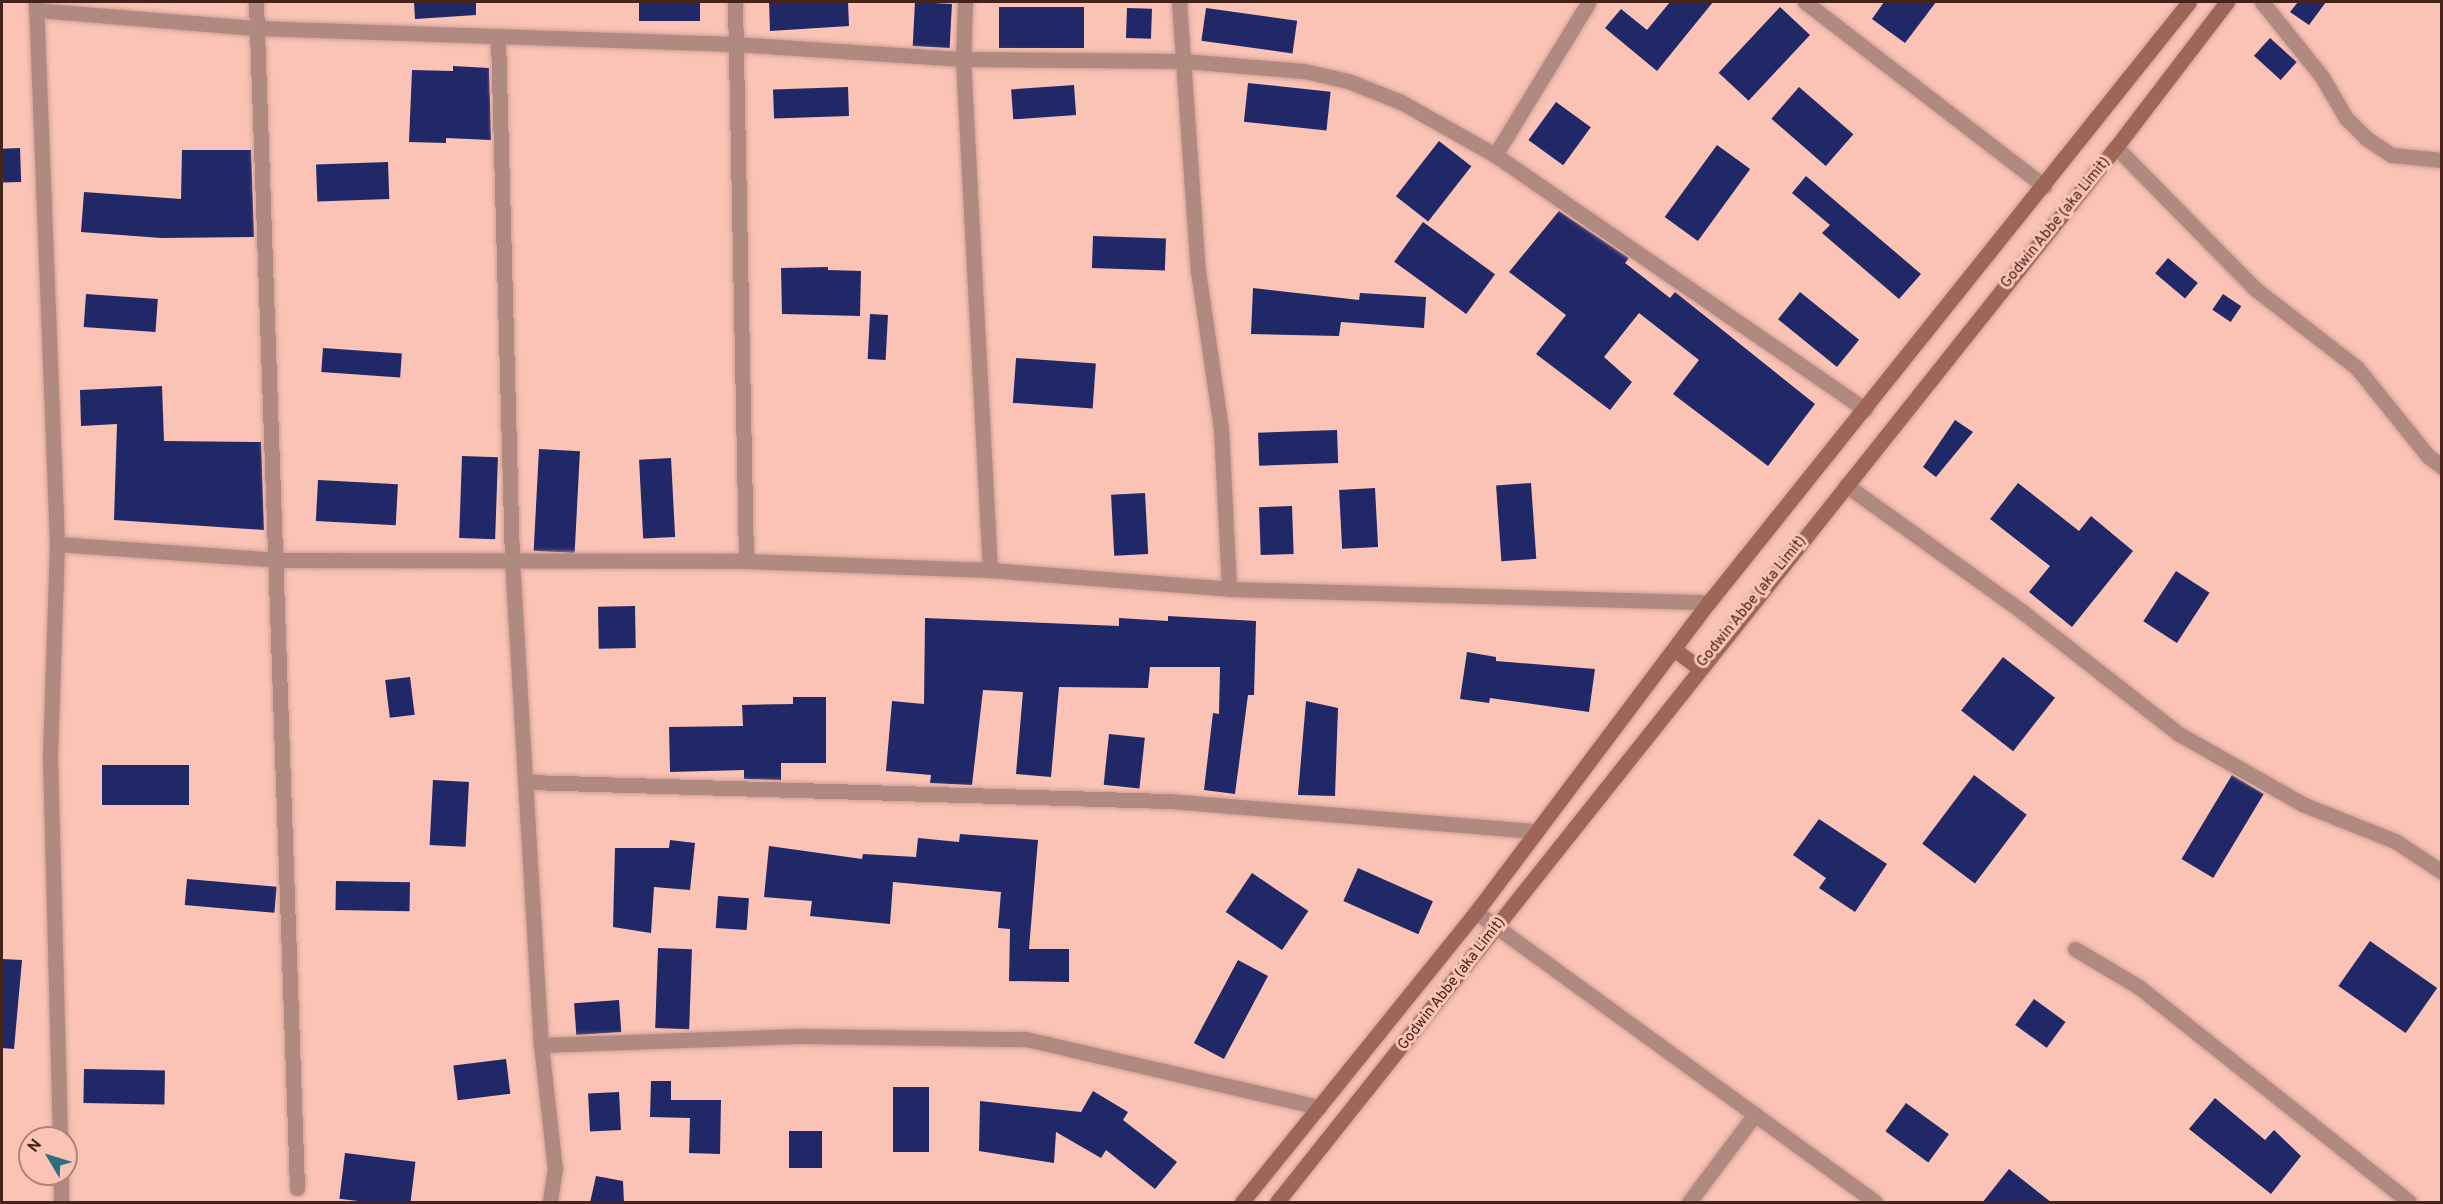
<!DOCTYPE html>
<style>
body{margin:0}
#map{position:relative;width:2443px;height:1204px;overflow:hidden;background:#fac3b6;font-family:Overpass,sans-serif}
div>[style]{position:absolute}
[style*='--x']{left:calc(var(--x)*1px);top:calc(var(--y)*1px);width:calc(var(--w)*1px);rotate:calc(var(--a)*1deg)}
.building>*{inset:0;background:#212867;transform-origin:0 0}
.roads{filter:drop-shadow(0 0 2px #d2a094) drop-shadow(0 0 2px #d2a094)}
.street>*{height:15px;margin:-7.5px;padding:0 7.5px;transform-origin:7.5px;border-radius:7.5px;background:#b08a81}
.secondary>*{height:15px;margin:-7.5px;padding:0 7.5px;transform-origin:7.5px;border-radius:7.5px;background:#9d6659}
span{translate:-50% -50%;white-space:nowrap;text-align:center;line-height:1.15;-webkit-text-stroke:6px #fac3b6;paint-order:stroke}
.street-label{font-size:15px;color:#45231b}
.frame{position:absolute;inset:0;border:3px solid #45231b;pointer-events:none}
.north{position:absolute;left:18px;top:1126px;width:60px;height:60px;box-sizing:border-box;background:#fac3b6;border:2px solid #b28378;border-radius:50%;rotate:308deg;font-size:16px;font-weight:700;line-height:24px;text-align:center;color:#45231b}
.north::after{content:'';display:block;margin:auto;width:21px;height:27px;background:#2a707e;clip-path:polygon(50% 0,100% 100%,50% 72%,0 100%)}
</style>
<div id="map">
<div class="building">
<div style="clip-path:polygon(414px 2px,476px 2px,476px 15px,415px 19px)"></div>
<div style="left:639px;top:2px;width:61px;height:19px"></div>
<div style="clip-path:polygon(769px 2px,848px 2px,849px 26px,770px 31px)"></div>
<div style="left:915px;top:2px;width:37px;height:44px;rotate:3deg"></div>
<div style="clip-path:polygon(1670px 2px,1713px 2px,1657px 71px,1605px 28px,1621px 9px,1647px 30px)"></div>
<div style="clip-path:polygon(1884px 2px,1936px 2px,1905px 43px,1872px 19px)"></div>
<div style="clip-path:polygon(2298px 2px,2326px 2px,2309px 25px,2290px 12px)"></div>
<div style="left:1084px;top:7px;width:41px;height:85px;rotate:90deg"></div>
<div style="left:1780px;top:7px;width:41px;height:90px;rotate:43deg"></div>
<div style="left:1127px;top:8px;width:25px;height:30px;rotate:2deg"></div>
<div style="left:1206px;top:8px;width:92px;height:33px;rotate:8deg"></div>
<div style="left:2270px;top:38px;width:36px;height:24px;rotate:42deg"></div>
<div style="clip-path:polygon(453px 66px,489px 68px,491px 140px,446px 138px,446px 143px,409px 142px,412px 70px,453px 71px)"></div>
<div style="left:1248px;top:83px;width:83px;height:39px;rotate:6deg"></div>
<div style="left:1074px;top:85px;width:30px;height:63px;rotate:86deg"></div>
<div style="left:848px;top:87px;width:29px;height:75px;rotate:88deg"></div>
<div style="left:1799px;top:87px;width:72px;height:42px;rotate:41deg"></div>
<div style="left:1556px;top:102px;width:43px;height:47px;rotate:36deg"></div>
<div style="left:1439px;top:141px;width:41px;height:70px;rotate:38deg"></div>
<div style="left:1717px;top:145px;width:41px;height:89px;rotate:36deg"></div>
<div style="left:20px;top:148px;width:34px;height:18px;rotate:88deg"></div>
<div style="clip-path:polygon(182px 150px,251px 150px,254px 237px,161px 238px,81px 232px,84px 192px,181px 199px)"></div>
<div style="left:388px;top:162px;width:37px;height:72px;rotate:88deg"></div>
<div style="clip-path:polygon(1806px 176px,1921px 274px,1899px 299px,1822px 233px,1830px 225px,1792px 193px)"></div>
<div style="clip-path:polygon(1559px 211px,1629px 258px,1625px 263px,1670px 298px,1675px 292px,1815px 404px,1768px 466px,1673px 394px,1699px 360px,1639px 313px,1604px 357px,1632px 382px,1610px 410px,1536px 354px,1566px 315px,1509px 272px)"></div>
<div style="left:1423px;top:222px;width:89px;height:49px;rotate:36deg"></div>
<div style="left:1093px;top:236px;width:73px;height:32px;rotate:2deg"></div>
<div style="left:2168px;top:258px;width:39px;height:20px;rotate:40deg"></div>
<div style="clip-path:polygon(828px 267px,828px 270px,861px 271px,860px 316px,782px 314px,781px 268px)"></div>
<div style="clip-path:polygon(1253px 288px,1359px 300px,1360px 293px,1426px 297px,1424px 328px,1341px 322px,1339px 336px,1251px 334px)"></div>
<div style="left:1800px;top:292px;width:76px;height:35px;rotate:39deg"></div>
<div style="left:86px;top:294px;width:72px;height:33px;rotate:4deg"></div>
<div style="left:2223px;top:294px;width:22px;height:19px;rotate:34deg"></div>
<div style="left:870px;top:314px;width:18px;height:45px;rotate:3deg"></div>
<div style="left:323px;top:348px;width:79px;height:24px;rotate:4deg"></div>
<div style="left:1016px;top:358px;width:80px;height:45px;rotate:4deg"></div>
<div style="clip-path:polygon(162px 386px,164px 441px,261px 442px,264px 530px,114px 520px,117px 424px,81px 426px,80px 390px)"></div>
<div style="clip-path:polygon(1955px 420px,1973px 432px,1936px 477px,1923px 467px)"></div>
<div style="left:1337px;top:430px;width:33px;height:79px;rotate:88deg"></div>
<div style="left:539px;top:449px;width:41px;height:102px;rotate:3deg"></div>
<div style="left:462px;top:456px;width:36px;height:82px;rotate:2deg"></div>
<div style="left:671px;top:458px;width:79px;height:32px;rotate:87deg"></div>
<div style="left:318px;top:480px;width:80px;height:41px;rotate:3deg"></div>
<div style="left:1531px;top:483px;width:76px;height:35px;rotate:86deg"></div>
<div style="clip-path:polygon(2018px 483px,2079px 531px,2091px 516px,2133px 551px,2072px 627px,2029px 592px,2050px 566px,1990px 519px)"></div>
<div style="left:1375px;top:488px;width:59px;height:36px;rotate:87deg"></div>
<div style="left:1145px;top:493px;width:61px;height:34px;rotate:87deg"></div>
<div style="left:1292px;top:506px;width:48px;height:33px;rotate:88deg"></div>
<div style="left:2176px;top:571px;width:40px;height:60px;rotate:33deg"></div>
<div style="left:635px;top:606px;width:42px;height:37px;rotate:89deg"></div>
<div style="clip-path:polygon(1168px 616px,1256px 621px,1254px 695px,1248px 695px,1235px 794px,1204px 790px,1213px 713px,1219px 714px,1220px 667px,1150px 667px,1148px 688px,1059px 687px,1051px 777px,1016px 774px,1023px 692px,983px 690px,972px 785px,930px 783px,931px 775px,886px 771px,892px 701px,924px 704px,925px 618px,1119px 626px,1119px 618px,1168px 621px)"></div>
<div style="clip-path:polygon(1467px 652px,1496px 657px,1496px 661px,1595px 669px,1589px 712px,1490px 698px,1489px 703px,1460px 699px)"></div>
<div style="left:2003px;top:657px;width:66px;height:68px;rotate:38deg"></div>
<div style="left:410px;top:677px;width:38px;height:25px;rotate:83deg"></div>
<div style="clip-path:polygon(793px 697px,826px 697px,826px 763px,781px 763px,781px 780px,744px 779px,744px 770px,670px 772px,669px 727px,743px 726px,742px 705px,793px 704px)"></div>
<div style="clip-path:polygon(1306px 701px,1338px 708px,1335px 796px,1298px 795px)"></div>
<div style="left:1109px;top:734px;width:36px;height:51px;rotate:6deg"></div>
<div style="left:102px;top:765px;width:87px;height:40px"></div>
<div style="left:1974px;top:775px;width:66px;height:86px;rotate:37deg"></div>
<div style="left:2232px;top:775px;width:37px;height:98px;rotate:31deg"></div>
<div style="left:433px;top:780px;width:36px;height:65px;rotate:3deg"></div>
<div style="clip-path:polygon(1819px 819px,1887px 864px,1855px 912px,1819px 888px,1826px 878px,1793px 855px)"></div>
<div style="clip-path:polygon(960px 834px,1038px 840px,1029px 949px,1069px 949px,1069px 982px,1009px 981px,1010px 929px,998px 928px,1001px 892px,893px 882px,890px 924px,810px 916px,812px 901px,764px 897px,769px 846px,862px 859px,863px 854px,916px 857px,918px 838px,959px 842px)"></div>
<div style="clip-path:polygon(670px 840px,695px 843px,690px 890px,654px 887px,651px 933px,613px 927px,615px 848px,669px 848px)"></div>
<div style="left:1358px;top:868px;width:82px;height:36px;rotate:24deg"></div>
<div style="left:1252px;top:873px;width:68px;height:47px;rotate:34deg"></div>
<div style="left:187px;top:879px;width:90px;height:26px;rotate:5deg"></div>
<div style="left:336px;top:881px;width:74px;height:29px;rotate:1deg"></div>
<div style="left:718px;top:896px;width:31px;height:32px;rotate:4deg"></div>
<div style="left:2370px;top:941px;width:82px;height:55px;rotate:35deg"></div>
<div style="left:658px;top:948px;width:34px;height:80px;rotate:2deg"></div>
<div style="clip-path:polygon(2px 959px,22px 960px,14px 1049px,2px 1048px)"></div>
<div style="left:1238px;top:960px;width:34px;height:94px;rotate:28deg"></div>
<div style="left:2034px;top:999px;width:39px;height:32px;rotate:36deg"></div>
<div style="left:619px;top:1000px;width:32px;height:45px;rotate:86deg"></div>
<div style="left:506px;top:1059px;width:35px;height:53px;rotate:83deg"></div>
<div style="left:84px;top:1069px;width:81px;height:34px;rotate:1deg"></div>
<div style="clip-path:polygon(651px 1081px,671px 1081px,671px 1100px,721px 1100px,720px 1154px,689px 1153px,690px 1118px,650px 1117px)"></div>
<div style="left:893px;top:1087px;width:36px;height:65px"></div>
<div style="clip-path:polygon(1093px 1091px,1128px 1112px,1123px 1120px,1177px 1162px,1155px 1189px,1106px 1150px,1101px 1158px,1056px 1132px,1054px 1163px,979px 1151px,980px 1101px,1081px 1112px)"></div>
<div style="left:619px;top:1092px;width:38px;height:31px;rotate:87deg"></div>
<div style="clip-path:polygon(2215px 1098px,2265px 1140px,2274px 1130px,2301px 1156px,2271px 1194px,2189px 1129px)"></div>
<div style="left:1906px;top:1103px;width:53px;height:35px;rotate:36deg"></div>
<div style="left:789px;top:1131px;width:33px;height:37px"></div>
<div style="left:345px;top:1153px;width:71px;height:46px;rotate:7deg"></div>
<div style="clip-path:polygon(2009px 1169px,2052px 1203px,1982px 1203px)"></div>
<div style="clip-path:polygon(596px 1176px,623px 1181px,624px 1203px,590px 1203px)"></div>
</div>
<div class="roads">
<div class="street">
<div style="--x:36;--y:2;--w:542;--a:87.78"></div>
<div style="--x:57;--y:544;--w:213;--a:91.9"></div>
<div style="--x:50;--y:757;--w:381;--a:88.5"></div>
<div style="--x:256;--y:2;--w:1187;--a:88.02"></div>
<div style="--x:735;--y:2;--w:559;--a:88.87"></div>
<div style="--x:965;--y:2;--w:57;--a:92"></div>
<div style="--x:963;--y:59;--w:512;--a:86.98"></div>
<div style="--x:1179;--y:2;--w:270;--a:86"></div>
<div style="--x:1198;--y:271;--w:160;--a:81.7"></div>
<div style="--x:1221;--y:429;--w:160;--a:87.1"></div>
<div style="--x:1805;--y:2;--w:302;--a:37.6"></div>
<div style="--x:2262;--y:2;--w:96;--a:51.3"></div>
<div style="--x:2322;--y:77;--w:48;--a:59.7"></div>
<div style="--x:2346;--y:118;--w:28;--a:45"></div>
<div style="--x:2366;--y:138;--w:30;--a:34"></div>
<div style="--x:2391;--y:155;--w:51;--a:5.6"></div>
<div style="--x:36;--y:10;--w:221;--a:4.7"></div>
<div style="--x:256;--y:28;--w:479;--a:1.9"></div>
<div style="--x:735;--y:44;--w:228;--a:3.8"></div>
<div style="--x:963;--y:59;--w:221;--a:0.5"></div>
<div style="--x:1184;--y:61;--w:120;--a:4.8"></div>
<div style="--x:1304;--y:71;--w:45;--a:12.8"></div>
<div style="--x:1348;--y:81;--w:57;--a:21.6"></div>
<div style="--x:1401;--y:102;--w:108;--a:29.4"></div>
<div style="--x:1495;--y:155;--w:449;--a:34.5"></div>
<div style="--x:498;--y:37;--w:523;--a:88.47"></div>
<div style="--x:512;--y:560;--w:486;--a:86.6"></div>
<div style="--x:541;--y:1045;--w:125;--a:83.6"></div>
<div style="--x:555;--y:1169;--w:33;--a:99"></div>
<div style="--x:2116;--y:147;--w:197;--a:45.6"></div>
<div style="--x:2254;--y:288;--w:130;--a:37.8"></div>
<div style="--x:2357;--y:368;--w:113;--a:51.1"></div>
<div style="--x:2428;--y:456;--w:18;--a:38"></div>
<div style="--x:1495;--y:155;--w:178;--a:-58.5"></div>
<div style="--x:1846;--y:485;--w:219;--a:35.7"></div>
<div style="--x:2024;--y:613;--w:197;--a:38"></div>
<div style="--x:2179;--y:734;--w:142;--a:29.6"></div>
<div style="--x:2302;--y:804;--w:100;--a:21.7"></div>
<div style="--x:2395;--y:841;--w:56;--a:33.4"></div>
<div style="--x:57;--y:544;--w:222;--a:4.1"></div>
<div style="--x:278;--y:560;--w:468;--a:0.1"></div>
<div style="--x:746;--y:561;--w:244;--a:2.1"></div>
<div style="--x:990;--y:570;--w:240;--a:4.5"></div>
<div style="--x:1229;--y:589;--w:480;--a:1.6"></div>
<div style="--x:527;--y:782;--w:642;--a:1.7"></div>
<div style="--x:1169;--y:801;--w:368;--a:4.7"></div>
<div style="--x:1476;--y:912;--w:493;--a:36"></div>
<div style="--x:2075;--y:949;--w:74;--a:30.7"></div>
<div style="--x:2139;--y:987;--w:345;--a:38.5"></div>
<div style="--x:541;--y:1045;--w:259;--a:-2"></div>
<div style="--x:800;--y:1036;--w:226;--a:0.8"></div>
<div style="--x:1026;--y:1039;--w:301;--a:13.1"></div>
<div style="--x:61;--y:1174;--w:28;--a:90"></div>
<div style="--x:1689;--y:1202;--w:110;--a:-53.1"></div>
</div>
<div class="secondary">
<div style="--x:1675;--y:650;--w:30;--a:37"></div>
<div style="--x:1242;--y:1202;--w:373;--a:-51.1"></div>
<div style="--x:1476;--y:912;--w:388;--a:-53.1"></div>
<div style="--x:1709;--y:602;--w:768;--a:-51.34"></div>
<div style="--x:1277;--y:1202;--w:1348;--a:-51.51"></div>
<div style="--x:2116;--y:147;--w:183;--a:-52.6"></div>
</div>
</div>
<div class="street-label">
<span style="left:2056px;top:223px;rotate:-51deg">Godwin Abbe (aka Limit)</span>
<span style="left:1752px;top:602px;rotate:-51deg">Godwin Abbe (aka Limit)</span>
<span style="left:1452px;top:984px;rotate:-52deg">Godwin Abbe (aka Limit)</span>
</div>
<div class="frame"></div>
<div class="north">N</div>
</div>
